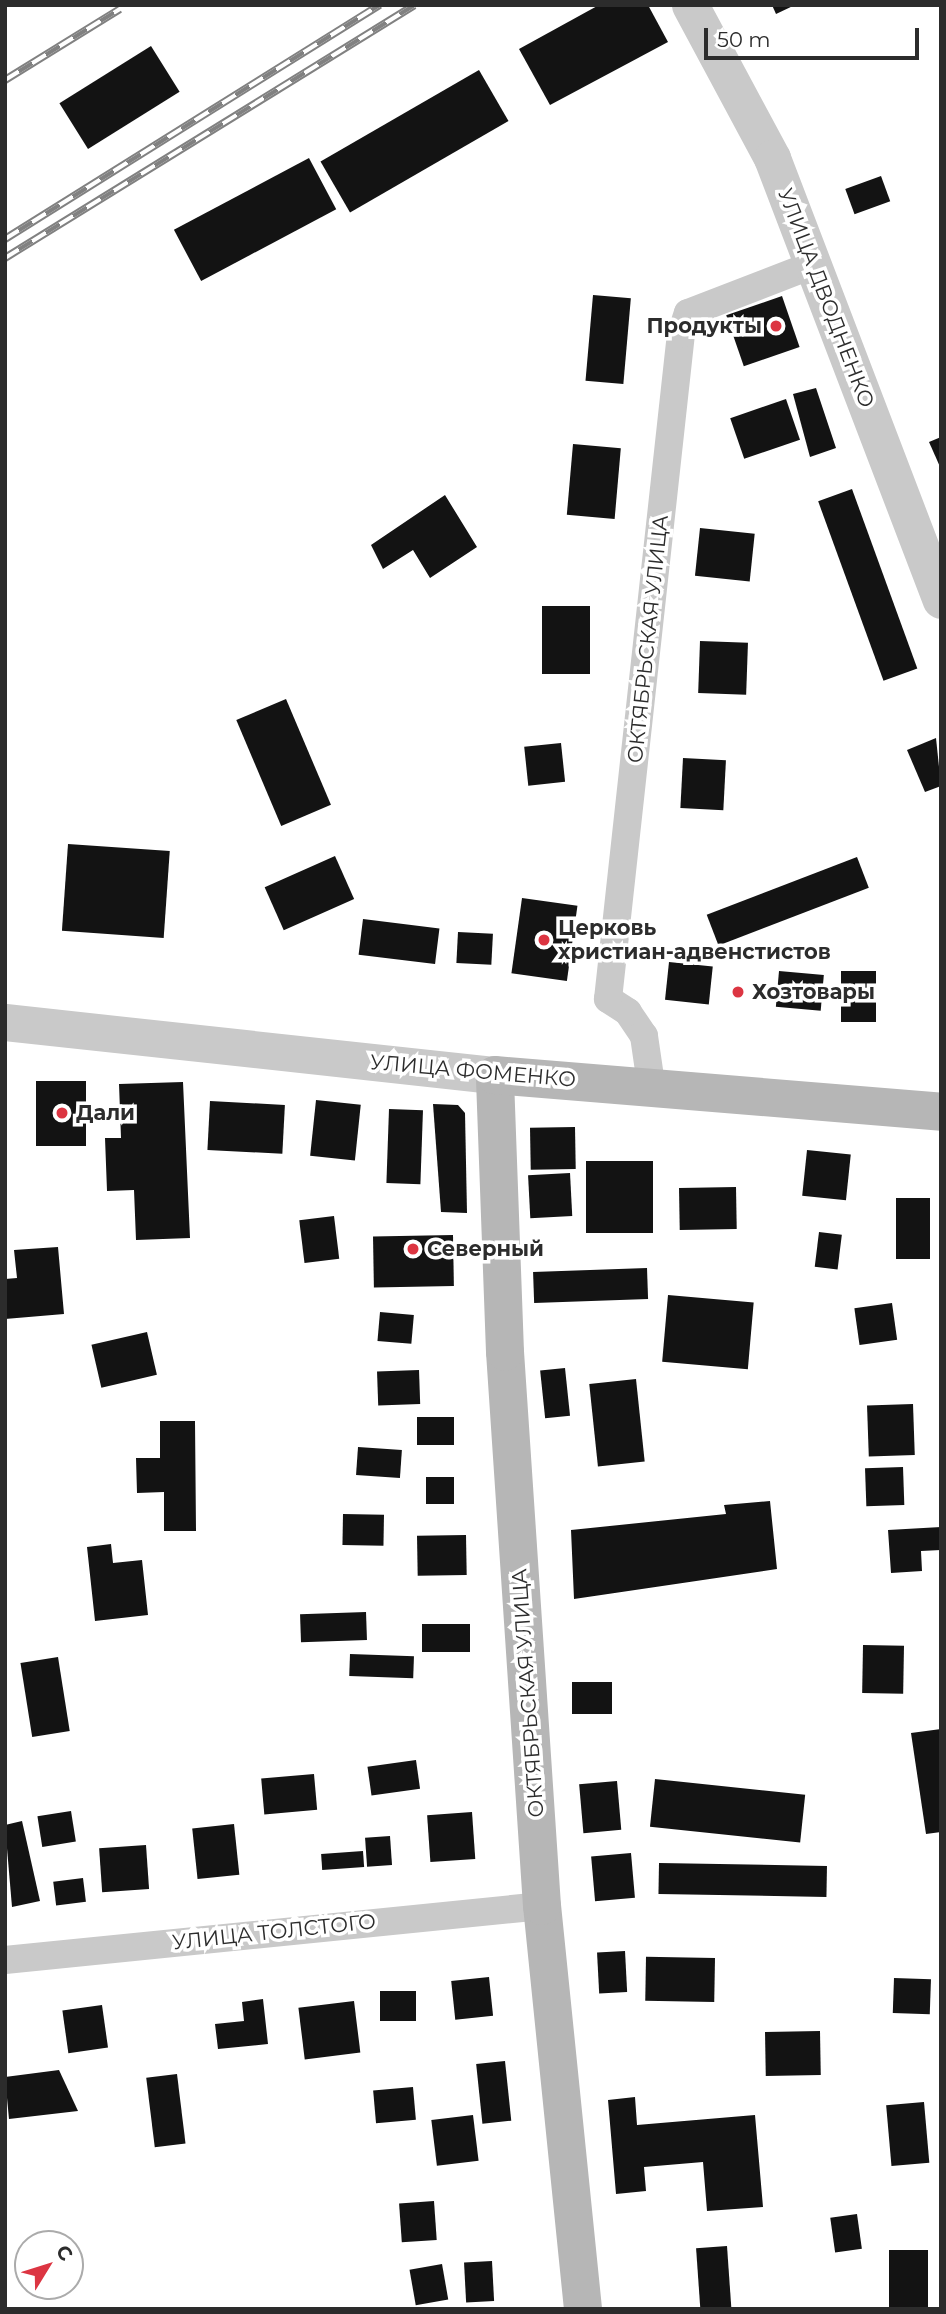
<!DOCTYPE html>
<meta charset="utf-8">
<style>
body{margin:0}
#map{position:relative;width:946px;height:2314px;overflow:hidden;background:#fff;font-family:Montserrat,sans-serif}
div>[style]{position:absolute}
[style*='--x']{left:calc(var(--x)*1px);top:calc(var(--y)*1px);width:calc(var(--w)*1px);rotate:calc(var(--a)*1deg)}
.building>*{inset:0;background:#131313;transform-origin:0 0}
.minor>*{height:28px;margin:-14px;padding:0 14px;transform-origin:14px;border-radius:14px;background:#c9c9c9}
.tertiary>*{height:37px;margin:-18.5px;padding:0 18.5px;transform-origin:18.5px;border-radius:18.5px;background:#c9c9c9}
.secondary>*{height:38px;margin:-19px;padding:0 19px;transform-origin:19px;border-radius:19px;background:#b6b6b6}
.rail>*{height:8px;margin-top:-4px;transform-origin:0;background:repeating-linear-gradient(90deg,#fff 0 16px,#818181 0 32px);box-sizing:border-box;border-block:2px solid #818181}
.dots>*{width:19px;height:19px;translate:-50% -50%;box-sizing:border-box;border:4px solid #fff;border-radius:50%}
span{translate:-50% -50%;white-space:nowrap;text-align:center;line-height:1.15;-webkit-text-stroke:7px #fff;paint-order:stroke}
.street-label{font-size:21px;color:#2c2c2c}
.poi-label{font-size:21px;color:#2c2c2c;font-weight:700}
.right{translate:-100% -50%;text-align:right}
.left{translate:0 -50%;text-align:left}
.frame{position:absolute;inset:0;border:7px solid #2c2c2c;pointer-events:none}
.north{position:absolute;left:14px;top:2230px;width:70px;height:70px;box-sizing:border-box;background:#fff;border:2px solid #ababab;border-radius:50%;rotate:52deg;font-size:19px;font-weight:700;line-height:28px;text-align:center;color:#2c2c2c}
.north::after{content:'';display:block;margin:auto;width:24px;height:32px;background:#dc3542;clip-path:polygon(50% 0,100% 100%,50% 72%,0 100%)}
.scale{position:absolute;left:704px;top:28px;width:215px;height:32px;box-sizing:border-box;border:4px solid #2c2c2c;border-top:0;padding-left:9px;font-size:21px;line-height:24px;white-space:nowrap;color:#2c2c2c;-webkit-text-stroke:5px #fff;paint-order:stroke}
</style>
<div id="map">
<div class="building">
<div style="clip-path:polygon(599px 5px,648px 5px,668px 42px,550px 105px,519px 49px)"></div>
<div style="clip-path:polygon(772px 5px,795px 5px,776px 14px)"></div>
<div style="left:151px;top:46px;width:54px;height:108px;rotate:58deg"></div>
<div style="left:479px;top:70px;width:59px;height:183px;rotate:60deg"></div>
<div style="left:309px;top:158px;width:58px;height:153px;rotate:62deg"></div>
<div style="left:881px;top:176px;width:27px;height:38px;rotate:70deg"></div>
<div style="left:593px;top:295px;width:38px;height:86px;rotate:5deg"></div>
<div style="left:782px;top:296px;width:54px;height:59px;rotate:71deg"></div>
<div style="clip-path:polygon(816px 388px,836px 448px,810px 457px,793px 394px)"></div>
<div style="left:786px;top:399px;width:43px;height:59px;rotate:71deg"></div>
<div style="clip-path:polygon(941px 437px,941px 469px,929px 442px)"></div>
<div style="left:573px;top:444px;width:48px;height:71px;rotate:5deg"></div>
<div style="left:852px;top:489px;width:191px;height:36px;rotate:70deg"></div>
<div style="clip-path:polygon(445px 495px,477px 547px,430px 578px,413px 550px,383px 569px,371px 545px)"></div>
<div style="left:700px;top:528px;width:55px;height:48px;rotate:6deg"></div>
<div style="left:542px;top:606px;width:48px;height:68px"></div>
<div style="left:700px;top:641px;width:48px;height:52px;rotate:2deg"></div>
<div style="left:286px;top:699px;width:115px;height:54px;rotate:67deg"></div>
<div style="clip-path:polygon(936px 738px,941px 786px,925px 792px,907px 750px)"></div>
<div style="left:561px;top:743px;width:39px;height:37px;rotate:84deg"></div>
<div style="left:683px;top:758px;width:43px;height:50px;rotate:3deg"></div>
<div style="left:68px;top:844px;width:102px;height:87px;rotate:4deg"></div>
<div style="left:335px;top:856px;width:47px;height:77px;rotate:66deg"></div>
<div style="left:857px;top:857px;width:33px;height:161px;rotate:69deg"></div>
<div style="left:522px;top:898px;width:56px;height:76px;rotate:8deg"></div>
<div style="left:363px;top:919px;width:77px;height:36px;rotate:7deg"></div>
<div style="left:458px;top:932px;width:35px;height:31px;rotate:3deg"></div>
<div style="left:669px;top:962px;width:44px;height:38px;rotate:6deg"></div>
<div style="left:779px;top:971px;width:45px;height:36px;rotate:5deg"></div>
<div style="left:841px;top:971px;width:35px;height:51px"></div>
<div style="left:36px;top:1081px;width:50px;height:65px"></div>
<div style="clip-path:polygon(183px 1082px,190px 1238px,136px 1240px,134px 1190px,107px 1191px,105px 1138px,121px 1138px,119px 1084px)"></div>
<div style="left:316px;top:1100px;width:45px;height:56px;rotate:6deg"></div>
<div style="left:210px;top:1101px;width:75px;height:49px;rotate:3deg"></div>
<div style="clip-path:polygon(433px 1104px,458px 1105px,465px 1113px,467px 1213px,441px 1212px)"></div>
<div style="left:389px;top:1109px;width:34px;height:74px;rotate:2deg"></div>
<div style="left:575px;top:1127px;width:42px;height:45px;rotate:89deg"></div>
<div style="left:807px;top:1150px;width:44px;height:46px;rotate:6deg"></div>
<div style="left:586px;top:1161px;width:67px;height:72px"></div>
<div style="left:570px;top:1173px;width:43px;height:42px;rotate:87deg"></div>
<div style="left:736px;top:1187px;width:42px;height:57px;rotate:89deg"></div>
<div style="left:896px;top:1198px;width:34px;height:61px"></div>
<div style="left:334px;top:1216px;width:43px;height:35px;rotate:83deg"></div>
<div style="left:819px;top:1232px;width:23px;height:35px;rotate:7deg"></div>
<div style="left:453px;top:1235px;width:51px;height:80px;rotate:89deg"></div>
<div style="clip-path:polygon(58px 1247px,64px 1314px,5px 1319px,5px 1279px,17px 1278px,14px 1250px)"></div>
<div style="left:647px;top:1268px;width:31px;height:114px;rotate:88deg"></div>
<div style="left:668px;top:1295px;width:86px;height:67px;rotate:5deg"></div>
<div style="left:892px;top:1303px;width:37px;height:38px;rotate:82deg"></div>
<div style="left:380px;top:1312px;width:34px;height:29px;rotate:5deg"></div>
<div style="left:147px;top:1332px;width:44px;height:57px;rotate:77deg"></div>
<div style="left:565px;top:1368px;width:48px;height:25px;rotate:84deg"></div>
<div style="left:419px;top:1370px;width:34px;height:42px;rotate:88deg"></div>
<div style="left:636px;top:1379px;width:83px;height:47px;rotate:84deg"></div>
<div style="left:913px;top:1404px;width:51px;height:46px;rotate:88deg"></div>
<div style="left:417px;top:1417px;width:37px;height:28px"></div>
<div style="clip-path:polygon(160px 1421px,195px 1421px,196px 1531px,164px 1531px,164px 1492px,137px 1493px,136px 1458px,160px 1458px)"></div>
<div style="left:358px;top:1447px;width:44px;height:28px;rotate:4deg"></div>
<div style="left:903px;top:1467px;width:38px;height:38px;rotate:88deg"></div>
<div style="left:426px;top:1477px;width:28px;height:27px"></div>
<div style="clip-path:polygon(770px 1501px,777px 1569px,574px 1599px,571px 1530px,726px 1514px,724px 1505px)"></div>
<div style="left:343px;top:1514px;width:41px;height:31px;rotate:1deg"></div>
<div style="clip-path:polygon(941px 1527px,941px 1550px,921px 1551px,922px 1571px,891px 1573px,888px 1530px)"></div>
<div style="left:466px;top:1535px;width:40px;height:49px;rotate:89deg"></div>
<div style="clip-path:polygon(111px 1544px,113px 1563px,142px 1560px,148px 1615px,95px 1621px,87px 1547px)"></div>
<div style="left:366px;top:1612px;width:28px;height:66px;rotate:88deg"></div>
<div style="left:470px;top:1624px;width:28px;height:48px;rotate:90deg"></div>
<div style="left:863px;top:1645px;width:41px;height:48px;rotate:1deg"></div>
<div style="left:350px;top:1654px;width:64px;height:22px;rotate:2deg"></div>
<div style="left:58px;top:1657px;width:75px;height:38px;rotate:81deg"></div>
<div style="left:572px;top:1682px;width:40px;height:32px"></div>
<div style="clip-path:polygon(941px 1729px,941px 1832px,926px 1834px,911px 1733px)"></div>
<div style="left:416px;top:1760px;width:29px;height:49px;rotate:82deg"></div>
<div style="left:314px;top:1774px;width:36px;height:53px;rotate:85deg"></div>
<div style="left:655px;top:1779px;width:151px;height:48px;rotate:6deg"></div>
<div style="left:617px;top:1781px;width:49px;height:38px;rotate:85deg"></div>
<div style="left:71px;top:1811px;width:31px;height:34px;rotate:81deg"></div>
<div style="left:472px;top:1812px;width:47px;height:45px;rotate:86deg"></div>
<div style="clip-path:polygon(22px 1821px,40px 1901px,12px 1907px,5px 1825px)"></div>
<div style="left:234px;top:1824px;width:51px;height:42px;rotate:84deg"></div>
<div style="left:390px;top:1836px;width:29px;height:25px;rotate:86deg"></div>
<div style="left:146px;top:1845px;width:44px;height:47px;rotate:86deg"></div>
<div style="left:363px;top:1851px;width:16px;height:42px;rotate:86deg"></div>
<div style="left:631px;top:1853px;width:45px;height:40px;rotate:85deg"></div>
<div style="left:659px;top:1863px;width:168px;height:31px;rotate:1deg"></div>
<div style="left:83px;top:1878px;width:24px;height:30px;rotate:83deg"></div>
<div style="left:625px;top:1951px;width:41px;height:28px;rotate:87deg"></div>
<div style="left:715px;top:1958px;width:44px;height:69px;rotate:91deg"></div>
<div style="left:489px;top:1977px;width:39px;height:38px;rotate:84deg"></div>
<div style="left:894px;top:1978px;width:37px;height:35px;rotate:2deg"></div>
<div style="left:416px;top:1991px;width:30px;height:36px;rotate:90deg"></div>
<div style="clip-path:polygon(263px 1999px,268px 2044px,218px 2049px,215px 2024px,244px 2021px,242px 2002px)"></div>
<div style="left:354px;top:2001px;width:52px;height:56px;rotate:83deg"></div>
<div style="left:102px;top:2005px;width:43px;height:40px;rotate:82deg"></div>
<div style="left:820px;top:2031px;width:44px;height:55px;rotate:89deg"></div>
<div style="left:505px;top:2061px;width:60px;height:29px;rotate:84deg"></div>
<div style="clip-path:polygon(59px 2070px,78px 2111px,9px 2119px,5px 2077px)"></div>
<div style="left:177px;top:2074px;width:70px;height:31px;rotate:83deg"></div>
<div style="left:413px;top:2087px;width:33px;height:40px;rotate:85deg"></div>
<div style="clip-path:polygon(635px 2097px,637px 2125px,755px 2115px,763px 2207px,707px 2211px,703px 2162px,644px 2167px,646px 2191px,616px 2194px,608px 2100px)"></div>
<div style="left:924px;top:2102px;width:61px;height:38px;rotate:85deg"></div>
<div style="left:473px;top:2115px;width:46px;height:42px;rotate:83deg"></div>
<div style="left:434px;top:2201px;width:39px;height:35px;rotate:86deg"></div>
<div style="left:857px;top:2214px;width:35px;height:27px;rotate:82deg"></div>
<div style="left:727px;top:2246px;width:62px;height:31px;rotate:86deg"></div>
<div style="left:889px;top:2250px;width:39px;height:59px"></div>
<div style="left:492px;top:2261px;width:40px;height:28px;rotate:87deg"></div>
<div style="left:442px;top:2264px;width:36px;height:33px;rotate:80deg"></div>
</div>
<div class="minor">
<div style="--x:651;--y:1084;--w:49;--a:-98.3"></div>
<div style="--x:644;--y:1036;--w:29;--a:-124"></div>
<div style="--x:628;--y:1012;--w:24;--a:-147"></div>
<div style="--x:608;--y:999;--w:669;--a:-83.74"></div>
<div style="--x:681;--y:334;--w:22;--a:-72"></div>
<div style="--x:688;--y:313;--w:136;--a:-21.1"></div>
<div style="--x:5;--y:1960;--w:540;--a:-5.74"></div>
</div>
<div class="tertiary">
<div style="--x:690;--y:5;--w:174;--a:61.8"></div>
<div style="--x:772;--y:158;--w:473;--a:69.1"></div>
<div style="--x:5;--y:1022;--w:493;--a:6.2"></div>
</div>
<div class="secondary">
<div style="--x:583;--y:2309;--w:405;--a:-95.8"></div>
<div style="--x:542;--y:1906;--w:555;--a:-93.82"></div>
<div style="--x:505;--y:1352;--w:277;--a:-92.1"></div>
<div style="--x:495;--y:1075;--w:448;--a:4.7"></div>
</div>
<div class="rail">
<div style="--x:5;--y:80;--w:135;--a:-31.7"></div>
<div style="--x:5;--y:239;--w:442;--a:-32"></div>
<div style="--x:5;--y:258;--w:481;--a:-31.7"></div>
</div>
<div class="dots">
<div style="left:776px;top:326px;background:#dc3542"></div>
<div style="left:544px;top:940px;background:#dc3542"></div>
<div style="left:738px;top:992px;background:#dc3542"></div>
<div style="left:62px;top:1113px;background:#dc3542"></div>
<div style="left:413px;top:1249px;background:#dc3542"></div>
</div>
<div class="street-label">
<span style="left:826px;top:298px;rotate:69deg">УЛИЦА ДВОДНЕНКО</span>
<span style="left:648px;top:639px;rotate:-84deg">ОКТЯБРЬСКАЯ УЛИЦА</span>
<span style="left:473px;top:1071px;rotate:5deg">УЛИЦА ФОМЕНКО</span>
<span style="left:528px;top:1693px;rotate:-94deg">ОКТЯБРЬСКАЯ УЛИЦА</span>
<span style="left:274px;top:1932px;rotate:-6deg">УЛИЦА ТОЛСТОГО</span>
</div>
<div class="poi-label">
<span class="right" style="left:762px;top:326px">Продукты</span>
<span class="left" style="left:558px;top:940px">Церковь<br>христиан-адвенстистов</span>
<span class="left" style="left:752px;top:992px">Хозтовары</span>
<span class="left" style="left:76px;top:1113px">Дали</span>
<span class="left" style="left:427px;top:1249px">Северный</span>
</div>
<div class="frame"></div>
<div class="north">С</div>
<div class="scale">50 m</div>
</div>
